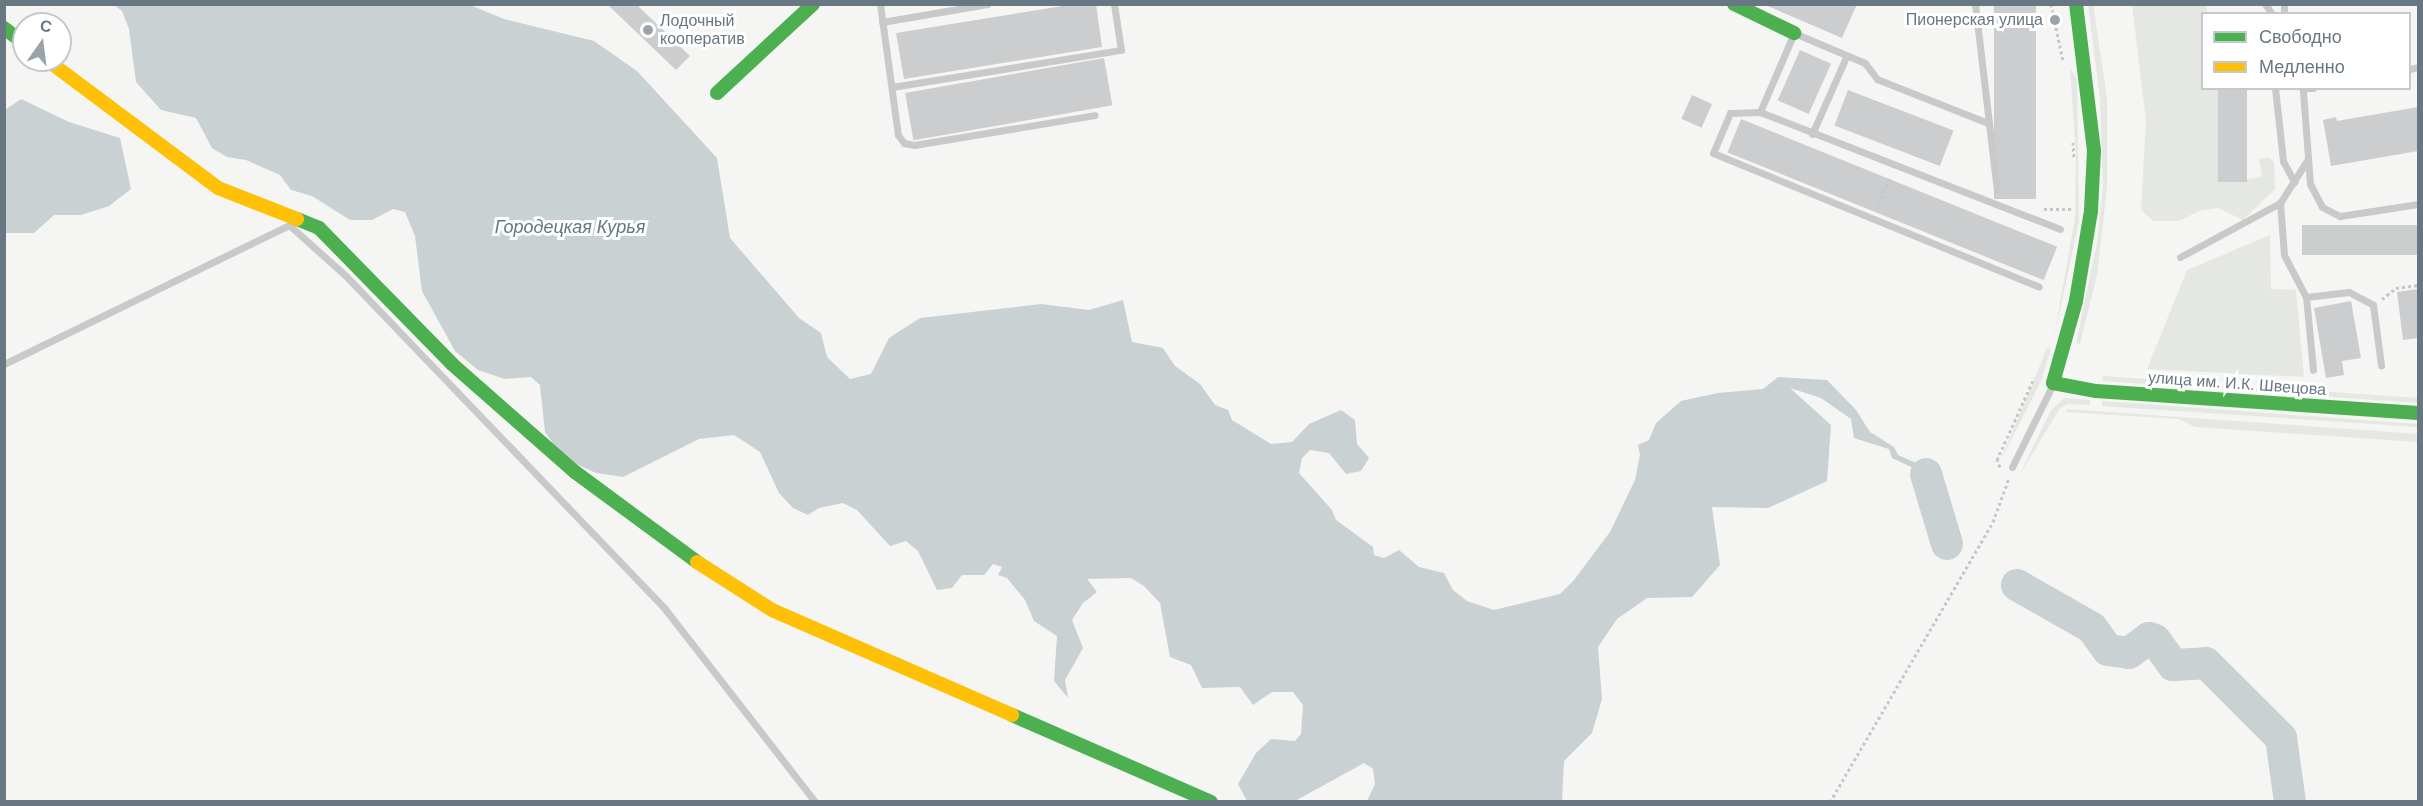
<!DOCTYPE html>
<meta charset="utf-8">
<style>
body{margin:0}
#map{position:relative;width:2423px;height:806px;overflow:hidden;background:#f5f5f4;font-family:Arial,sans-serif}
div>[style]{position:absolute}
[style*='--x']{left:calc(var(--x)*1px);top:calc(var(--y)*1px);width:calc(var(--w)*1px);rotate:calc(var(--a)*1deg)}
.green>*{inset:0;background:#e4e7e2;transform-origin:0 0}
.water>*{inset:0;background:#c9d1d3}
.river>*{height:32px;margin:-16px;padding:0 16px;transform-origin:16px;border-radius:16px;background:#c9d1d3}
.building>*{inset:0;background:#cccdce;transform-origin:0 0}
.path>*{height:3px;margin-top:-1.5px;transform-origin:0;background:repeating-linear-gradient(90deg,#c6c7c8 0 3px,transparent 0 6px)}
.lane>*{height:7px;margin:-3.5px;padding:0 3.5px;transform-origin:3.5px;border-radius:3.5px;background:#c8caca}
.fast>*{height:14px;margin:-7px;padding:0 7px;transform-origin:7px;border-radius:7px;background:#4caf50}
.slow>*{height:14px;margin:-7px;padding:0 7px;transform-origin:7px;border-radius:7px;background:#ffc107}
.dots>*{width:16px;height:16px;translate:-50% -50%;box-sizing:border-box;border:3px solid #fff;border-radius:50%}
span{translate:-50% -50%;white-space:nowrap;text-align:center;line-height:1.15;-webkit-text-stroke:6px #fff;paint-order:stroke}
.poi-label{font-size:16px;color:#687781}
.right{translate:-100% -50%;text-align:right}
.left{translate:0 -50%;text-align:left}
.street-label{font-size:16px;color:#687781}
.water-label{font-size:18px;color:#64787e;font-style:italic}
.frame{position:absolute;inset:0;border:6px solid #687781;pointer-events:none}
.legend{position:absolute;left:2201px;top:12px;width:210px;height:78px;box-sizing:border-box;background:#fff;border:2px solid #c3c9cd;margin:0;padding:8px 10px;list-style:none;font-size:18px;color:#687781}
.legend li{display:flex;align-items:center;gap:12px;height:30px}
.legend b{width:30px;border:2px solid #c3c9cd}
.north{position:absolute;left:12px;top:12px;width:60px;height:60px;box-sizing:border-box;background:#fff;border:2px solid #c3c9cd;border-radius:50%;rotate:14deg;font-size:16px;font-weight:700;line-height:24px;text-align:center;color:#687781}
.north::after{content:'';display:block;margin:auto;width:21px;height:27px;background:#99a3a9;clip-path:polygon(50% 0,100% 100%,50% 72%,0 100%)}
</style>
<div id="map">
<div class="green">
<div style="clip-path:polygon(2093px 4px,2107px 98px,2107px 189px,2097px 275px,2080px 344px,2076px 343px,2097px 243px,2103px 186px,2100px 98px,2088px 5px)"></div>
<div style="clip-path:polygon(2132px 5px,2206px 5px,2207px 13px,2202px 14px,2202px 88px,2222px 89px,2218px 90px,2234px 181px,2262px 177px,2259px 159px,2269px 158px,2274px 162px,2275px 189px,2243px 220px,2218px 208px,2199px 211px,2179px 221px,2153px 221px,2141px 210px,2146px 121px)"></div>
<div style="clip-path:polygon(2070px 68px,2077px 79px,2079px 222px,2054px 337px,2075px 218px,2076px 153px)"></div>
<div style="clip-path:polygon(2270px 235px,2271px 289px,2296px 290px,2304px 377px,2147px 369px,2187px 270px)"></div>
<div style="clip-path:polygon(2047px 348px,2051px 349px,2041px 381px,2000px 462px)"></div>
<div style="left:2103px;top:376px;width:316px;height:5px;rotate:4deg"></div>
<div style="clip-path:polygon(2065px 398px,2090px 400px,2090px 405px,2067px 404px,2060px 408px,2019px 476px,2051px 410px)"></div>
<div style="clip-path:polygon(2102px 401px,2418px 424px,2418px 427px,2102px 406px)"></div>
<div style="clip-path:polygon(2067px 409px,2418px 434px,2418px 442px,2195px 427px,2179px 419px,2066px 412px)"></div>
</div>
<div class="water">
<div style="clip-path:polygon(114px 5px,470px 5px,504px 19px,594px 41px,637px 71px,717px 158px,730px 238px,799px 318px,821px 333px,827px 357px,850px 379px,871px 374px,889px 338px,920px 318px,1041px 304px,1089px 310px,1123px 300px,1132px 342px,1163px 348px,1175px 366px,1200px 384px,1215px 405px,1228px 410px,1232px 420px,1271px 444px,1292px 442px,1309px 424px,1341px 410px,1355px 420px,1357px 444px,1369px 458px,1361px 471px,1346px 474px,1329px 453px,1310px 450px,1302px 458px,1299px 473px,1332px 510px,1336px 520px,1373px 547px,1374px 555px,1384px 558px,1399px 550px,1419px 567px,1444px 573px,1453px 590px,1467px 601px,1494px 610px,1560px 594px,1574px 580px,1610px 532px,1635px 480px,1640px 455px,1638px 445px,1649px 440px,1656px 423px,1681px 401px,1718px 393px,1763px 389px,1778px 377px,1827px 380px,1856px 410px,1870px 432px,1894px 447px,1898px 455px,1921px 465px,1926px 474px,1892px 458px,1889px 449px,1854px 438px,1851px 419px,1821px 398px,1790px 388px,1831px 425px,1827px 481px,1768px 508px,1712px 507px,1720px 565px,1692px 597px,1647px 598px,1617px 619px,1598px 647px,1602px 699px,1592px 733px,1564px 761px,1562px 801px,1367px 801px,1375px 784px,1373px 769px,1364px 763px,1295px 801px,1247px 801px,1238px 784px,1256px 753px,1271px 739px,1295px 741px,1301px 734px,1303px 705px,1293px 692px,1272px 692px,1253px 705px,1240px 687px,1202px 688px,1191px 665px,1170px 657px,1160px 603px,1144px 586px,1131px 578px,1087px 579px,1097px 592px,1083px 603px,1072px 620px,1083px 648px,1065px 680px,1068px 698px,1054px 681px,1057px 636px,1034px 621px,1025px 600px,1007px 578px,998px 575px,1002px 567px,993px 564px,984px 575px,962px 575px,952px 588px,937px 590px,918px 551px,906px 541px,890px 546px,857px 510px,843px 503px,819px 508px,808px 515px,793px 508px,779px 493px,760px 452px,734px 435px,699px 439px,623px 477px,596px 473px,563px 458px,545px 432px,540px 385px,531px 377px,505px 379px,478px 370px,455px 351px,422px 291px,415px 236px,405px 212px,393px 209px,372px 220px,350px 220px,312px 196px,291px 190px,280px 175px,246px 160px,227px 157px,212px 148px,196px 118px,161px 110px,136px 82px,129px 29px,122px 11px)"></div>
<div style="clip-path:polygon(21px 99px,69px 122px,120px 138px,131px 189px,109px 206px,81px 215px,54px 215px,34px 233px,5px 233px,5px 110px)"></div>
</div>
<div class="river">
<div style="--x:1926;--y:474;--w:73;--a:73.3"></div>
<div style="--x:2017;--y:585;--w:86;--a:29.8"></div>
<div style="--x:2092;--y:628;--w:27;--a:54"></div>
<div style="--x:2108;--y:650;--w:21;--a:8"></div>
<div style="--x:2129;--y:653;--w:25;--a:-37"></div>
<div style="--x:2149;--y:638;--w:6;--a:18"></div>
<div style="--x:2155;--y:640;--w:31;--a:54"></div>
<div style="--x:2173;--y:665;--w:33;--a:-3"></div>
<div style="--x:2206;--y:663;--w:106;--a:45"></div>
<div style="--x:2281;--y:738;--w:65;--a:82"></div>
</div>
<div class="building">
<div style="clip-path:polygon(607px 4px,636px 4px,690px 56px,676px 70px)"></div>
<div style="clip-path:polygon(1075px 4px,1096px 4px,1102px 47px,904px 79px,896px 33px)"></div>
<div style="clip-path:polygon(1763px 4px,1857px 4px,1842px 38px)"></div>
<div style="left:1994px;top:4px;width:42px;height:195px"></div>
<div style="left:1800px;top:50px;width:34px;height:55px;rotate:24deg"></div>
<div style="left:1104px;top:58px;width:48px;height:202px;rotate:80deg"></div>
<div style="left:2218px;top:88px;width:29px;height:94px"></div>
<div style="left:1848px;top:90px;width:113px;height:38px;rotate:21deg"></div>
<div style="left:1692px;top:95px;width:22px;height:26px;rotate:24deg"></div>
<div style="clip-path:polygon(2418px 107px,2418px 151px,2331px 166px,2323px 120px,2336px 117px,2337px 121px)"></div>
<div style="left:1741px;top:119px;width:341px;height:36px;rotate:22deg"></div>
<div style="left:2418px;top:225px;width:30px;height:116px;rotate:90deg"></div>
<div style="clip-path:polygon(2418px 289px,2418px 338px,2403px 340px,2397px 292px)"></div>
<div style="clip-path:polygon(2351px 301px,2361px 358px,2342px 361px,2344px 375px,2326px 378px,2314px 308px)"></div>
</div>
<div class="path">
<div style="--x:2051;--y:4;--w:58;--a:78.1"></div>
<div style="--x:2073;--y:142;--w:17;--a:87"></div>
<div style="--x:1877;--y:209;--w:35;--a:-68"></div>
<div style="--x:2044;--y:209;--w:29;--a:0"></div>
<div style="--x:2382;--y:299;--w:18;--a:-38"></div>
<div style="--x:2396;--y:288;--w:22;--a:-8"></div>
<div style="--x:2000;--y:467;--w:8;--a:-113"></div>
<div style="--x:1997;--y:460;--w:90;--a:-65.7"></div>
<div style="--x:1830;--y:802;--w:324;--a:-59.8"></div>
<div style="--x:1993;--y:522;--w:47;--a:-70"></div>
</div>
<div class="lane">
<div style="--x:880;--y:4;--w:132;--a:82.2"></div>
<div style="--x:898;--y:135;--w:10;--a:53"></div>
<div style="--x:904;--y:143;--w:10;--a:11"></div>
<div style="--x:914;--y:145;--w:183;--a:-9.4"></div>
<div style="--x:1975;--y:4;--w:187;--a:83.3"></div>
<div style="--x:2265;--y:4;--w:12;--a:55"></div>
<div style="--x:2284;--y:4;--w:10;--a:90"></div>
<div style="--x:882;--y:22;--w:107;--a:-9.7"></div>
<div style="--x:2410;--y:69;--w:8;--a:-14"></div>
<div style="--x:892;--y:87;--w:232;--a:-9.2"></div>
<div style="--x:1121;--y:50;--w:47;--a:-98.7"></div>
<div style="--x:2275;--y:88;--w:73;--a:83.7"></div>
<div style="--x:2283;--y:161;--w:24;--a:62"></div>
<div style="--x:2302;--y:88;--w:11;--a:0"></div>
<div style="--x:2303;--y:91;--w:93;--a:85.7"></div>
<div style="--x:2310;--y:184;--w:26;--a:62"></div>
<div style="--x:2322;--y:207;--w:20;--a:27"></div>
<div style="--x:2340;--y:216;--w:79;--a:-8.7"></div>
<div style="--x:1760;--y:112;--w:322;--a:21.3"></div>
<div style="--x:1988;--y:123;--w:119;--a:-158.4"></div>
<div style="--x:1877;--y:79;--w:20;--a:-127"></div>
<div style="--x:1865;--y:63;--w:77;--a:-157.1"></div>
<div style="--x:1794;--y:33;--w:86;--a:113.3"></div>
<div style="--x:1760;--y:112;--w:30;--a:178"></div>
<div style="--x:1730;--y:113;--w:43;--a:113"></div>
<div style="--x:1713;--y:153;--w:352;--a:22.3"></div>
<div style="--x:1812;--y:134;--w:86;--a:-66.1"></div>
<div style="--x:2308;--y:159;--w:52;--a:122.5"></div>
<div style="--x:2280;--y:203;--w:52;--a:85.6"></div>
<div style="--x:2284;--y:255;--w:47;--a:62.4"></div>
<div style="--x:2306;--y:297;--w:73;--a:84.5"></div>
<div style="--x:2180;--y:257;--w:114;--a:-28.4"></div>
<div style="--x:2306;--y:297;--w:43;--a:-6.6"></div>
<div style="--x:2349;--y:292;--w:27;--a:28"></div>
<div style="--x:2373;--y:305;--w:61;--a:82.4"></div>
<div style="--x:4;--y:364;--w:317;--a:-26"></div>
<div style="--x:289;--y:225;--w:76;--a:41.8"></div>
<div style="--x:346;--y:276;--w:461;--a:46.2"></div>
<div style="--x:665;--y:609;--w:244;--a:52.1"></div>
<div style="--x:2012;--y:467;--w:90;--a:-63.7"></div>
</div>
<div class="fast">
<div style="--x:1734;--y:4;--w:67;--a:25.8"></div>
<div style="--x:2076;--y:4;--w:148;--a:83"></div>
<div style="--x:2094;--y:151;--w:60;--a:92.9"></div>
<div style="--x:2091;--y:211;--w:91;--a:99.5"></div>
<div style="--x:2076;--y:301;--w:85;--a:105.7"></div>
<div style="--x:2053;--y:383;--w:44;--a:10.5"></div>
<div style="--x:2096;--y:391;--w:323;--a:3.9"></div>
<div style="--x:4;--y:28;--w:25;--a:37"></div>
<div style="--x:717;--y:93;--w:131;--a:-42.8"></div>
<div style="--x:297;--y:219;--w:24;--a:22"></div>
<div style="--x:319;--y:228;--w:190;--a:45.6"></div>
<div style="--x:452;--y:364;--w:164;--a:41.3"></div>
<div style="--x:575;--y:472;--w:152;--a:36.4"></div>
<div style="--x:1012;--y:715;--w:217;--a:23.6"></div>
</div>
<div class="slow">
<div style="--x:47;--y:60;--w:214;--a:36.8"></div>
<div style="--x:218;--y:188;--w:85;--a:21.4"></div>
<div style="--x:697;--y:562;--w:89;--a:32.6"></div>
<div style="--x:772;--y:610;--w:262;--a:23.6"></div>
</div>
<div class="dots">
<div style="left:2055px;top:20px;background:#99a3a9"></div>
<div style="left:648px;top:30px;background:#99a3a9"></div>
</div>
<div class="poi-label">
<span class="right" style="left:2043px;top:20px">Пионерская улица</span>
<span class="left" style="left:660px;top:30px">Лодочный<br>кооператив</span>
</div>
<div class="street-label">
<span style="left:2237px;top:384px;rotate:4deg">улица им. И.К. Швецова</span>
</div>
<div class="water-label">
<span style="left:570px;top:227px">Городецкая Курья</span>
</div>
<div class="frame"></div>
<ul class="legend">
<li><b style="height:8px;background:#4caf50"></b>Свободно</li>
<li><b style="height:8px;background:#ffc107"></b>Медленно</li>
</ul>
<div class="north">С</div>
</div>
